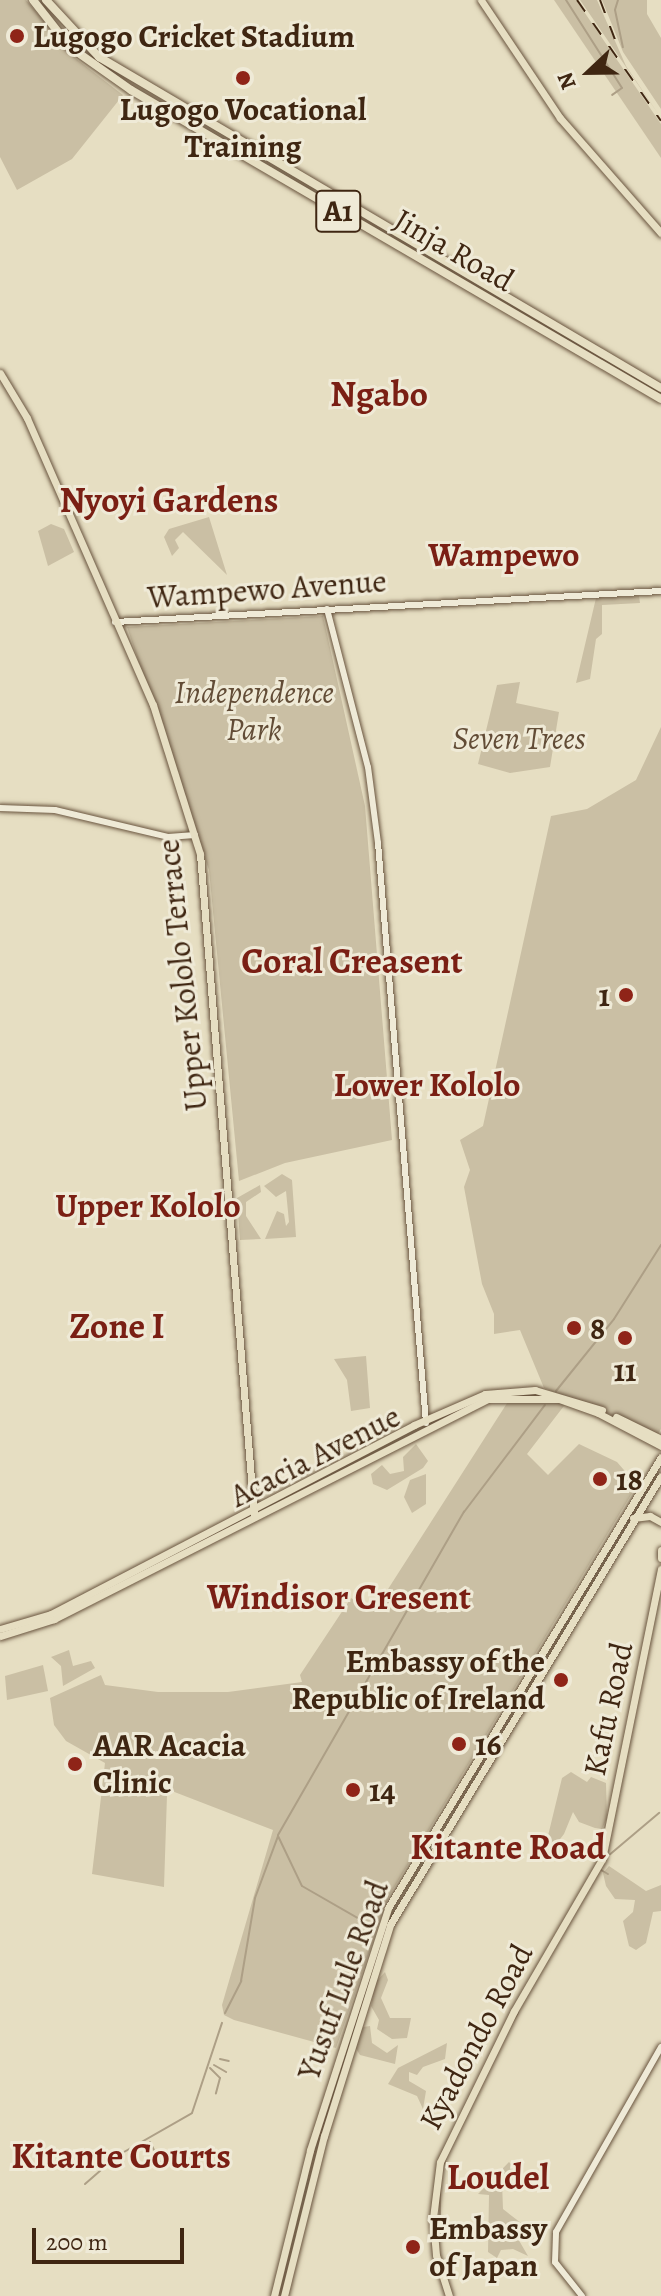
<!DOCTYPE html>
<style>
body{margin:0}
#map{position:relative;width:661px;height:2296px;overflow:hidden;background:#e6dec2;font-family:Alegreya,serif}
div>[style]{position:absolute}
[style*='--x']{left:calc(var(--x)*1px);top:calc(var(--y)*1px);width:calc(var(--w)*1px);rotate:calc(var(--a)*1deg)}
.green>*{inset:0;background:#cabfa4}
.stream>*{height:2px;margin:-1px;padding:0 1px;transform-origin:1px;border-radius:1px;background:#ad9f86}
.roads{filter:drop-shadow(0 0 2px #69543e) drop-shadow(0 0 2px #69543e)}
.minor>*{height:6px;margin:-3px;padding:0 3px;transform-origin:3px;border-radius:3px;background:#efead7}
.major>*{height:7px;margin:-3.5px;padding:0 3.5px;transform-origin:3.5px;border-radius:3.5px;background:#e6dec2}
.highway>*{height:8px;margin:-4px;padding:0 4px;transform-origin:4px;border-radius:4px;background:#e6dec2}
.rail>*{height:2px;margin-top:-1px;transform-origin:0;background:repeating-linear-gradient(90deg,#3f2612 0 14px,transparent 0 28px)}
.dots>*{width:22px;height:22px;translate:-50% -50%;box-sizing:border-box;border:4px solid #efead7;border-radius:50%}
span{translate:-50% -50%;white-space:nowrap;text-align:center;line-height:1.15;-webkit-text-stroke:6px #efead7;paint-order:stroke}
.shield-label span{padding:2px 6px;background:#efead7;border:2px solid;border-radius:6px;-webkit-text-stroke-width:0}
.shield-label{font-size:30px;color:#3f2612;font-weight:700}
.poi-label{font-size:32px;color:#3f2612;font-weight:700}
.left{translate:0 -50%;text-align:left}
.right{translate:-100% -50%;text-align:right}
.street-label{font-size:32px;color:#3f2612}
.park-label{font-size:32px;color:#624c36;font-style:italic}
.neighbourhood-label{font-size:34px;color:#7a1f14;font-weight:700}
.quarter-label{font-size:36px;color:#7a1f14;font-weight:700}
.north{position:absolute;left:549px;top:32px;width:80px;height:80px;-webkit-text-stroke:6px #efead7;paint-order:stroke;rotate:248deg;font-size:22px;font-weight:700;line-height:32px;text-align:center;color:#3f2612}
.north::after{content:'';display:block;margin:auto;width:28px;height:36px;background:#3f2612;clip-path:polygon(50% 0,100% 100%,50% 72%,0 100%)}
.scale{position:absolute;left:32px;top:2228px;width:152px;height:36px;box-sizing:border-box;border:4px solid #3f2612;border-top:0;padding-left:10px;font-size:24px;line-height:28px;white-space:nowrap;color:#3f2612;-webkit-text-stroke:6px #efead7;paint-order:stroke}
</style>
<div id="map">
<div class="green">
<div style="clip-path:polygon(0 0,26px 0,75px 58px,123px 95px,72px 159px,17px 190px,0 157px)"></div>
<div style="clip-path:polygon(554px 0,576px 0,661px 124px,661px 158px)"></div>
<div style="clip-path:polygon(580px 0,597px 0,626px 66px,661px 118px)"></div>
<div style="clip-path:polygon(602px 0,647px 0,647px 14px,661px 38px,661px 109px,623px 52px)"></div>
<div style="clip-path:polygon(209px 517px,227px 575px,183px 532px,175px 540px,179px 548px,172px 556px,164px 537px,169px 529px)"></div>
<div style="clip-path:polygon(51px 524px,64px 529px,74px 552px,48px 566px,38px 531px)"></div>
<div style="clip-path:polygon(639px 596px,640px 603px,602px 605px,602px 634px,596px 639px,590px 679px,576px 683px,596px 598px)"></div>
<div style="clip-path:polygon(323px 616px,365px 806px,392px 1140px,285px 1163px,239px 1181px,209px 870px,127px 627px)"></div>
<div style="clip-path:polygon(520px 682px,516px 703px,559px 712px,550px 767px,510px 773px,478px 764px,497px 685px)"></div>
<div style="clip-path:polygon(661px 727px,661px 1429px,658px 1434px,544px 1388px,520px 1330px,494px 1334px,494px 1314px,482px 1284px,464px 1187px,470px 1170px,460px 1140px,483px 1126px,551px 816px,587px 809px,636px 780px)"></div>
<div style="clip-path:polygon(282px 1174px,292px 1180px,296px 1237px,265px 1239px,277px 1211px,284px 1214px,286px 1226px,289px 1222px,286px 1191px,276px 1197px,264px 1186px)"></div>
<div style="clip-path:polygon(260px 1185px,261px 1192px,246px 1202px,246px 1216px,261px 1239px,240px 1240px,237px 1198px)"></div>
<div style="clip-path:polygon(366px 1356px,370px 1408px,351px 1411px,347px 1380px,334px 1359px)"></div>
<div style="clip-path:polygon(511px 1397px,567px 1402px,527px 1454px,548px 1475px,579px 1444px,617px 1462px,637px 1485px,389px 1896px,336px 2048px,234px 2020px,224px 2015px,222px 2005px,273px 1830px,146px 1781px,167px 1795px,164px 1887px,92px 1874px,105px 1763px,66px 1741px,54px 1725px,50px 1698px,101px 1675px,105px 1685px,158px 1692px,228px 1692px,302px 1682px,300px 1675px,351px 1598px,374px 1611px)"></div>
<div style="clip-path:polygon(416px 1444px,428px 1461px,423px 1468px,387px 1490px,373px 1484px,371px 1474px,382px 1465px,390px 1474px,404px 1471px,403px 1457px)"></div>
<div style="clip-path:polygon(426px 1474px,426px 1504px,412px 1513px,404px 1497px,410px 1480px)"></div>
<div style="clip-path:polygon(69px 1650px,73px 1666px,91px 1661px,95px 1668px,63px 1686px,61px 1666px,51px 1657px)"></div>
<div style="clip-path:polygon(43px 1665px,48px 1691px,7px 1700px,5px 1676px)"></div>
<div style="clip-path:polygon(571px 1772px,587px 1782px,591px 1777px,606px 1783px,607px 1818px,602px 1829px,595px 1828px,579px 1822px,573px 1812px,564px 1834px,557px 1843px,546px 1844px,562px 1778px)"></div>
<div style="clip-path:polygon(609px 1866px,646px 1891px,661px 1885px,661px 1911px,653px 1912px,646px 1943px,636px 1950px,629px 1946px,623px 1921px,633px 1912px,635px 1900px,615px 1899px,606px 1886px,603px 1873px)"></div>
<div style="clip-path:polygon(385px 1972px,388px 1980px,381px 1998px,390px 2018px,411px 2018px,407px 2038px,392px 2039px,377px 2029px,379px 2020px,371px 2006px,375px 1983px)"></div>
<div style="clip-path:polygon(370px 2026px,372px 2043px,387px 2053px,398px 2045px,395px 2064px,360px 2055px,355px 2047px,363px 2027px)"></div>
<div style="clip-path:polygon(447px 2043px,445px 2059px,423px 2067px,417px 2075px,409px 2072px,409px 2081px,426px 2091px,423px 2109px,417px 2096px,388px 2084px,398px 2068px)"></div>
<div style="clip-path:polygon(509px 2162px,519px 2173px,517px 2179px,502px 2182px,503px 2209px,521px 2223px,517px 2237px,528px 2256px,513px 2249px,501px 2250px,497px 2258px,488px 2252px,489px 2195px,478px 2194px)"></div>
</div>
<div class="stream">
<div style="--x:566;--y:0;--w:104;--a:57.5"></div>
<div style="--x:622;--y:88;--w:12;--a:145"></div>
<div style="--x:618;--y:0;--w:10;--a:107"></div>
<div style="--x:615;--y:10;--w:38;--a:78"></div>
<div style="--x:556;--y:1391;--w:92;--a:-51.1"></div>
<div style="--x:614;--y:1319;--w:88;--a:-57.6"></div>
<div style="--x:278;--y:1835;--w:373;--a:-60.1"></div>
<div style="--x:464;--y:1512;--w:134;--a:-52.9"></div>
<div style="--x:278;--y:1836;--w:55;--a:64.4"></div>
<div style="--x:302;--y:1886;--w:84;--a:29.9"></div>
<div style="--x:608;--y:1856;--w:67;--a:-40.1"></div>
<div style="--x:601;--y:1870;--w:8;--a:30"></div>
<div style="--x:590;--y:1886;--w:17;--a:-59"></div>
<div style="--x:225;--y:2013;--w:36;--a:-63"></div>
<div style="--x:241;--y:1981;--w:84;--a:-80.4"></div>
<div style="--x:255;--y:1898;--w:66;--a:-69.6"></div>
<div style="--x:511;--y:2024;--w:13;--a:-58"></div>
<div style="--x:220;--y:2059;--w:9;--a:13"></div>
<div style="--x:214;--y:2065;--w:14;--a:30"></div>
<div style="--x:210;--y:2068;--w:14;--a:45"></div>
<div style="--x:220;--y:2078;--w:16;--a:105"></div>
<div style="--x:150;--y:2142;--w:30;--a:64"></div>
<div style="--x:442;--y:2170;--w:14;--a:-73"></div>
<div style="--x:85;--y:2184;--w:43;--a:-41.2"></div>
<div style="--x:117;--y:2156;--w:86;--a:-29.8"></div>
<div style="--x:192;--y:2113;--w:95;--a:-71.6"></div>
<div style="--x:440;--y:2190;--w:44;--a:90"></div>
</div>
<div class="roads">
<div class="minor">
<div style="--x:327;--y:609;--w:163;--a:75.5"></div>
<div style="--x:368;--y:767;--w:77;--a:82.5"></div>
<div style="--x:378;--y:843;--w:582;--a:85.27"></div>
<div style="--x:115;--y:622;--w:547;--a:-3.25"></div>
<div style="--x:0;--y:808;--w:55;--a:2.1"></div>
<div style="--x:55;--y:810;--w:116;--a:13.4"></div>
<div style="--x:168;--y:837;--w:27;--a:-4"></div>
<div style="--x:582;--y:2296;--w:43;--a:-128.5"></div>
<div style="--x:555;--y:2262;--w:30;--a:-88"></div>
<div style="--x:556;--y:2232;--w:213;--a:-60.4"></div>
</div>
<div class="major">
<div style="--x:481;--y:0;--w:142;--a:56.2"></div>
<div style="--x:560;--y:118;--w:153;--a:48.7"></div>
<div style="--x:0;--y:373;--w:52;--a:59"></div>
<div style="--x:27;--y:418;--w:313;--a:66.3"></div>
<div style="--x:153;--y:705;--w:156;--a:72.5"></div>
<div style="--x:200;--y:854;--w:663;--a:85.33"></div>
<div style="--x:616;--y:1417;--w:50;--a:26.1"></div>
<div style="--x:633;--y:1518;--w:17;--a:-7"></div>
<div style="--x:650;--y:1516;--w:13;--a:29"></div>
<div style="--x:661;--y:1550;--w:8;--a:90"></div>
<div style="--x:0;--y:1629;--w:53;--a:-16.4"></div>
<div style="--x:51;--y:1614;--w:409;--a:-27.5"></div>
<div style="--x:414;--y:1425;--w:77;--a:-23.6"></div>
<div style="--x:485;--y:1394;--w:50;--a:-4.6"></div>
<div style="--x:535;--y:1390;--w:70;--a:16.6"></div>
<div style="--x:0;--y:1636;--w:57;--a:-17.5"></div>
<div style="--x:54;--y:1619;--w:487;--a:-26.9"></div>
<div style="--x:488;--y:1399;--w:71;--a:0"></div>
<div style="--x:559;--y:1399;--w:41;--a:19.7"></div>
<div style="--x:598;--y:1413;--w:71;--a:27.6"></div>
<div style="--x:274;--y:2296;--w:150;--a:-76.1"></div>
<div style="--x:310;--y:2150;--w:254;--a:-72.1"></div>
<div style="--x:388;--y:1908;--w:527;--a:-58.81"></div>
<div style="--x:284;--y:2296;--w:165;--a:-76"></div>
<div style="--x:324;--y:2136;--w:221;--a:-72.6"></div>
<div style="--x:390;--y:1925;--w:524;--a:-58.89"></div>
<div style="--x:449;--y:2296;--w:43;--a:-107.6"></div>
<div style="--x:436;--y:2255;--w:37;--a:-95"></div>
<div style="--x:433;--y:2218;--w:56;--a:-82.9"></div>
<div style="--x:440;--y:2162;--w:168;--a:-63.9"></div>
<div style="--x:514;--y:2011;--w:176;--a:-59.9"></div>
<div style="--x:602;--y:1859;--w:296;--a:-78.5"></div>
</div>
<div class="highway">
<div style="--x:33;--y:0;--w:60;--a:51.8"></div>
<div style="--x:70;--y:47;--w:75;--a:35.2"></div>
<div style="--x:131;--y:90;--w:613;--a:30.24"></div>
<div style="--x:46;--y:0;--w:78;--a:47.1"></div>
<div style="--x:99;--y:57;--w:652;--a:30.5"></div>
</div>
</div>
<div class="rail">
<div style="--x:577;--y:0;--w:147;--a:55.2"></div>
<div style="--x:600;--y:0;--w:48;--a:69.3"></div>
</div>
<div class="dots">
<div style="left:17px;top:36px;background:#8f2418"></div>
<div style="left:243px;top:78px;background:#8f2418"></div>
<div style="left:626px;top:995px;background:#8f2418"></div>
<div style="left:574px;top:1328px;background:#8f2418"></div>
<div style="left:625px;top:1338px;background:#8f2418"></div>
<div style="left:600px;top:1479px;background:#8f2418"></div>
<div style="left:561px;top:1680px;background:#8f2418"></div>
<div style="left:459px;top:1744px;background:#8f2418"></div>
<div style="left:75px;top:1764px;background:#8f2418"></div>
<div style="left:353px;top:1790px;background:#8f2418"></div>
<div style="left:413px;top:2247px;background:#8f2418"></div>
</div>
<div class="shield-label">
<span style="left:338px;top:211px">A1</span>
</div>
<div class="poi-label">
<span class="left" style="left:33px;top:36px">Lugogo Cricket Stadium</span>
<span style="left:243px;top:128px">Lugogo Vocational<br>Training</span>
<span class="right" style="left:610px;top:995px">1</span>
<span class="left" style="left:590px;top:1328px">8</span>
<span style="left:625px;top:1370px">11</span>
<span class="left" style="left:616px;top:1479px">18</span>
<span class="right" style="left:545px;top:1680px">Embassy of the<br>Republic of Ireland</span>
<span class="left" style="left:475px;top:1744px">16</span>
<span class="left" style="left:93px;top:1764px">AAR Acacia<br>Clinic</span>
<span class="left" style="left:369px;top:1790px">14</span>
<span class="left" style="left:429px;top:2247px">Embassy<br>of Japan</span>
</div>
<div class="street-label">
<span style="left:454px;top:250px;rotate:30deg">Jinja Road</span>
<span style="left:267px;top:589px;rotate:-4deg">Wampewo Avenue</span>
<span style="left:182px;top:975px;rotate:-96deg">Upper Kololo Terrace</span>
<span style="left:315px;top:1456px;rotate:-27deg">Acacia Avenue</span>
<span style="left:608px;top:1709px;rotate:-78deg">Kafu Road</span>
<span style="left:343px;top:1980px;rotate:-70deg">Yusuf Lule Road</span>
<span style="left:476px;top:2037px;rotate:-62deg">Kyadondo Road</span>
</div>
<div class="park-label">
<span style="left:254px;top:711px">Independence<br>Park</span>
<span style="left:519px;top:738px">Seven Trees</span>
</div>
<div class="neighbourhood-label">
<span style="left:504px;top:555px">Wampewo</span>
<span style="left:427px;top:1085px">Lower Kololo</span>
<span style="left:148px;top:1206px">Upper Kololo</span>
</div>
<div class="quarter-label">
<span style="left:379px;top:394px">Ngabo</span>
<span style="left:169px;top:500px">Nyoyi Gardens</span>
<span style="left:352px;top:961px">Coral Creasent</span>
<span style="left:117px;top:1326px">Zone I</span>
<span style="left:339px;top:1597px">Windisor Cresent</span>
<span style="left:508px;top:1847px">Kitante Road</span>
<span style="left:121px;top:2156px">Kitante Courts</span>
<span style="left:498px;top:2177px">Loudel</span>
</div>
<div class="north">N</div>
<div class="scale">200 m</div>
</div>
